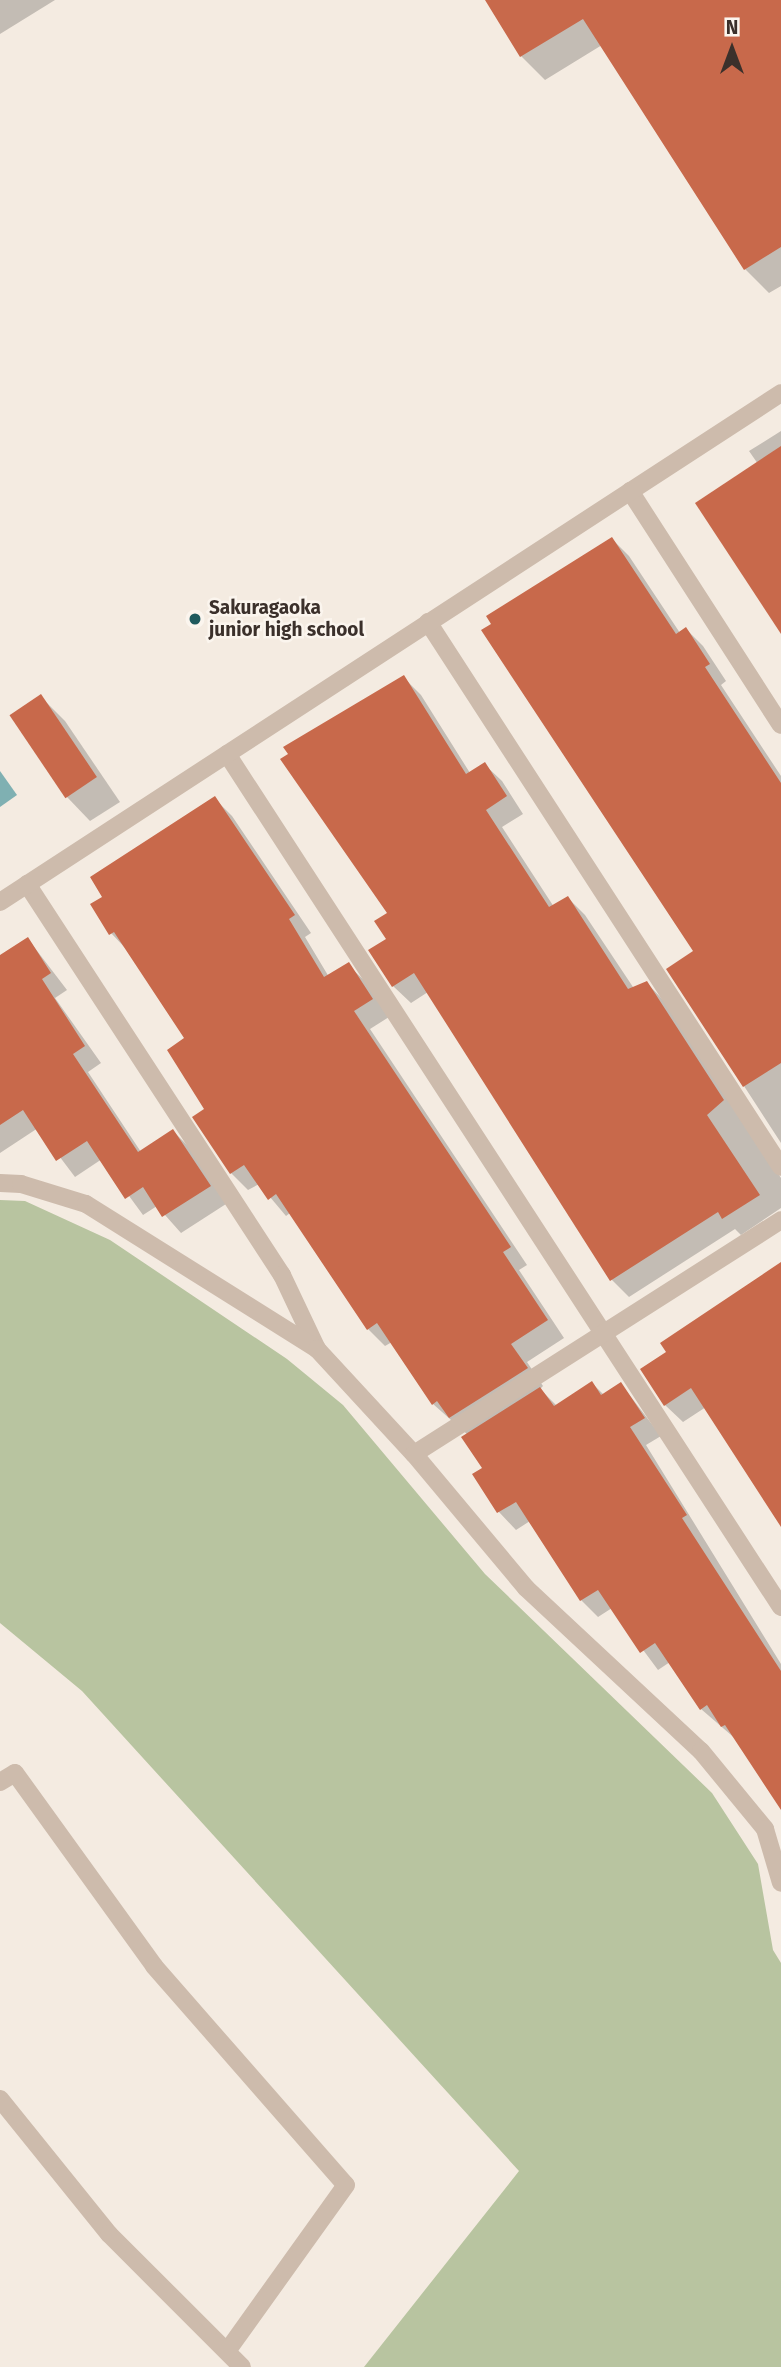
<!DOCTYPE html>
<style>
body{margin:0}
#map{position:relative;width:781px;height:2367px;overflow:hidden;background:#f4ebe1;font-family:"Fira Sans",sans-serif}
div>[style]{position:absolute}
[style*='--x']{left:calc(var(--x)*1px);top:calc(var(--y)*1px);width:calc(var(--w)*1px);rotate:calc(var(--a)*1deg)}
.green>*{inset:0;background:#b8c4a0}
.water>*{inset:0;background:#7fb0b2}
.shadow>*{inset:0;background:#0003}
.building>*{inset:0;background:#c8694b;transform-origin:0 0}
.minor>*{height:18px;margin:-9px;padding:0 9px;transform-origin:9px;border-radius:9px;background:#cdbbac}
.dots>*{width:19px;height:19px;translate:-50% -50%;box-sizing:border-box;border:4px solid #fbf5ee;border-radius:50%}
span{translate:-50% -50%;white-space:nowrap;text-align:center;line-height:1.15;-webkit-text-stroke:5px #fbf5ee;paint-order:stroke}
.poi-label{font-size:19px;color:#3b302b;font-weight:700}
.left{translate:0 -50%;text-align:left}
.north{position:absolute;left:697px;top:14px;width:70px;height:70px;-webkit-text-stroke:5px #fbf5ee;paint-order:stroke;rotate:0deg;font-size:19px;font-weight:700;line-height:28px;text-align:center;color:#3b302b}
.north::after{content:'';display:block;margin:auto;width:24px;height:32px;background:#3b302b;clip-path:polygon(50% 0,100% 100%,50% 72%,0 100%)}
</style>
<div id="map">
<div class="green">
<div style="clip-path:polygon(0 1200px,25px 1201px,110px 1240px,287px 1359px,343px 1405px,485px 1574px,712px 1793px,758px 1864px,773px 1950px,781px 1963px,781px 2367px,364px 2367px,519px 2171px,82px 1691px,0 1623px)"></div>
</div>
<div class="water">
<div style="clip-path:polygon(0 771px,17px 795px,0 807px)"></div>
</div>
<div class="shadow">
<div style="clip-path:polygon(0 0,55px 0,0 34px)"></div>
<div style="clip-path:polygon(487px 0,781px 0,781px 286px,769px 293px,745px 269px,602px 45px,545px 80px,521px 56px)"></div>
<div style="clip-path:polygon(781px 431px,781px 631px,758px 464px,749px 451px)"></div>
<div style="clip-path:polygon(612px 539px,629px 556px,680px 633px,686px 629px,703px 646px,726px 681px,721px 685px,781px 776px,781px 1143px,668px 969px,696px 951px,493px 624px)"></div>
<div style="clip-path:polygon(404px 678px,421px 695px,470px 773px,484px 764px,502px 781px,523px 814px,502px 827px,554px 907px,568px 898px,585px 915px,635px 990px,647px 983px,664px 1001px,781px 1178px,781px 1208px,741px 1235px,735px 1229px,629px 1297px,612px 1280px,428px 992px,411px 1003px,393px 986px,389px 940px)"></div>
<div style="clip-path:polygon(41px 697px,65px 721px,120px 802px,90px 821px,67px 797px,12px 716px)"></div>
<div style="clip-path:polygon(214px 798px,232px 816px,311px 933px,305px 937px,329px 977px,348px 965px,366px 982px,389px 1017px,370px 1029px,527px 1265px,519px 1270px,564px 1338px,527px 1362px,543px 1386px,540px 1389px,557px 1406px,592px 1383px,604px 1395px,621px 1384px,661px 1436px,646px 1445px,781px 1664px,781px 1799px,738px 1741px,701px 1709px,670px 1662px,658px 1670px,612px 1608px,598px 1617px,581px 1600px,530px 1521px,516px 1530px,499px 1512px,474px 1475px,484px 1469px,468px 1435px,433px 1404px,392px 1342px,385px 1346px,368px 1329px,290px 1213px,286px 1216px,259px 1184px,248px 1190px,231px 1173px,187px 1039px,128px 951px,111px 933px,105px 898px)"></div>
<div style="clip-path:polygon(28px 939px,67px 990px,55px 998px,101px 1063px,88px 1072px,141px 1152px,173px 1131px,190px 1148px,226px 1204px,181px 1233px,157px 1206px,143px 1215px,102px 1159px,75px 1177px,38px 1128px,0 1153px,0 957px)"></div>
<div style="clip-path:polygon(781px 1264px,781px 1525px,706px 1407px,683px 1422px,665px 1405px,668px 1353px)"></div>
</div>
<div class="building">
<div style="clip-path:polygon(485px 0,781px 0,781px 247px,744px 270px,583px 19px,520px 57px)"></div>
<div style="clip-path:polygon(781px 446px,781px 634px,695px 503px)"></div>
<div style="clip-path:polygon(612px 537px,676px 634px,686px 627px,710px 664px,705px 667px,781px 783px,781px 1063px,743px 1087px,666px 969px,693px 951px,481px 630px,491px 624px,486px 616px)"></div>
<div style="clip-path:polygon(404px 675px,466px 774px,485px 762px,507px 796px,486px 810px,549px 907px,568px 896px,628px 989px,647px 981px,724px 1100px,707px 1115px,760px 1195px,722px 1219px,718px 1212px,610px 1281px,414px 973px,392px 987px,368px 950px,386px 939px,374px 921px,387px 913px,280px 759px,288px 754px,283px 747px)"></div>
<div style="left:41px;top:694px;width:100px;height:38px;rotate:56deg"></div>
<div style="clip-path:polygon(215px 796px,295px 915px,289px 919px,324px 977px,349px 962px,373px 999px,354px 1011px,511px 1247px,503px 1252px,548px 1320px,511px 1344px,528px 1368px,449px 1418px,437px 1401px,432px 1405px,377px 1323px,367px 1330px,276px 1194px,268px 1200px,244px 1165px,230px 1174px,192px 1117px,204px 1109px,167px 1050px,184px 1038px,114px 932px,109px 935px,90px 904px,102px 897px,90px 877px)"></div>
<div style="clip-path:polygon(28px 937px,51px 973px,42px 979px,85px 1046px,73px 1054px,138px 1152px,173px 1129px,211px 1186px,162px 1217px,143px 1187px,125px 1199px,87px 1141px,56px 1161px,23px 1110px,0 1125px,0 955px)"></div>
<div style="clip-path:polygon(781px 1262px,781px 1527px,691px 1388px,664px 1406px,640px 1369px,666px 1352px,660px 1343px)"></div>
<div style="clip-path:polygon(592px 1381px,601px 1395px,621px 1382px,645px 1418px,630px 1427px,687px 1515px,682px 1518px,781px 1671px,781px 1810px,725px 1725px,721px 1727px,707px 1705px,700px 1710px,655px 1643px,640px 1653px,598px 1590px,580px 1601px,516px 1502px,497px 1513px,472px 1474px,482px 1468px,461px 1437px,540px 1387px,554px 1406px)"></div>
</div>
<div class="minor">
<div style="--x:630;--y:491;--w:278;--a:57.2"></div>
<div style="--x:428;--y:622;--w:649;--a:57.07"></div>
<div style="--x:227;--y:754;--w:1017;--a:57"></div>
<div style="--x:27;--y:884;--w:467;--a:56.9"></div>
<div style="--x:282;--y:1275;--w:82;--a:64.7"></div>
<div style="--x:0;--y:902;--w:932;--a:-33.09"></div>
<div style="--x:0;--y:1183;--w:21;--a:3"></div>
<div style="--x:21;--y:1184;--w:68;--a:17.1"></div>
<div style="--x:86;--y:1204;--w:273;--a:32.1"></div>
<div style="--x:317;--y:1349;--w:143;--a:47.3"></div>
<div style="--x:414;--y:1454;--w:175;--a:50.1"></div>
<div style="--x:526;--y:1588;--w:239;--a:43"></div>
<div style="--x:701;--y:1751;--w:101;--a:50.6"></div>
<div style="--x:765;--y:1829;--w:56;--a:73.5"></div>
<div style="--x:414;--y:1454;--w:435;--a:-32.5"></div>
<div style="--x:0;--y:1782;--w:17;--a:-31"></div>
<div style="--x:15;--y:1773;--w:238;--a:54.2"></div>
<div style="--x:154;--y:1966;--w:291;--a:48.8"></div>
<div style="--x:346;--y:2185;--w:204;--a:125.6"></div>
<div style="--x:0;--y:2099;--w:174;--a:51.1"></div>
<div style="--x:109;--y:2234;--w:188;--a:45"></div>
</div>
<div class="dots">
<div style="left:195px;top:619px;background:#1f5a5e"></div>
</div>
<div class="poi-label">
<span class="left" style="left:209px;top:619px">Sakuragaoka<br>junior high school</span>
</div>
<div class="north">N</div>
</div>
